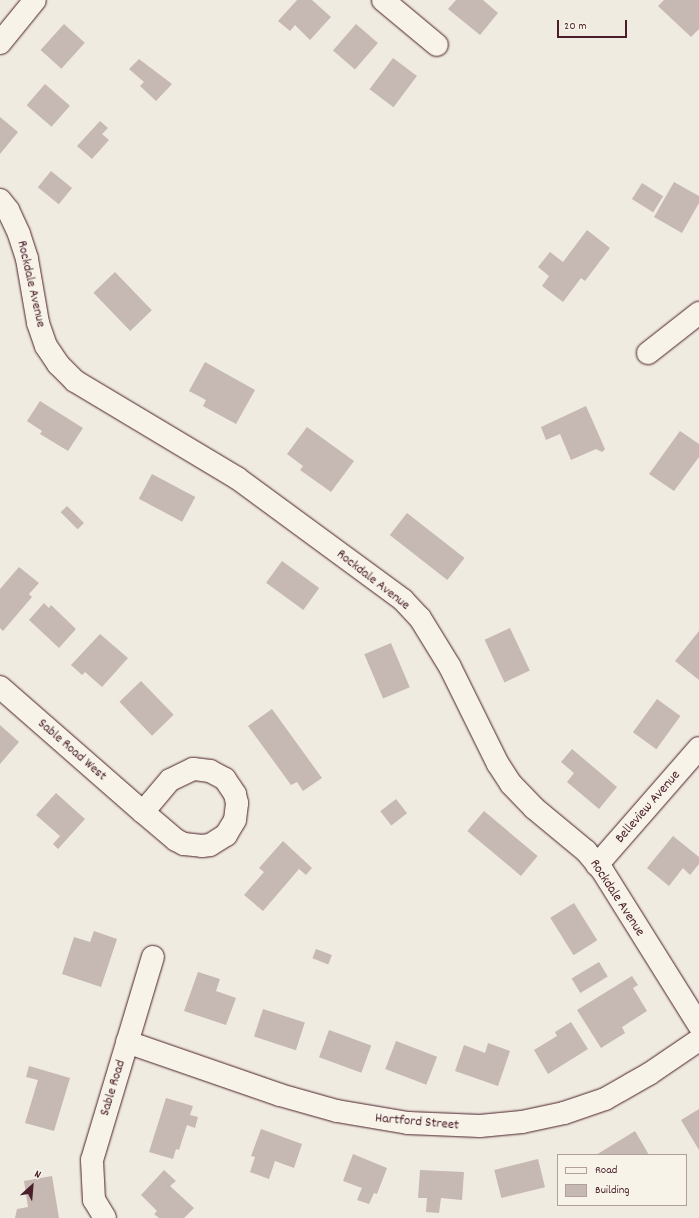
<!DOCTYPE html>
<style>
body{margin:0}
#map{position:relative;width:699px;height:1218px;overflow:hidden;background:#f0ebe0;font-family:Dekko,sans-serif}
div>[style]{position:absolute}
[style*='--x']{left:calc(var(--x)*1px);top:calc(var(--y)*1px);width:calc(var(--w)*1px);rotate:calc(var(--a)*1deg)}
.building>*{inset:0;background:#c6b8b3;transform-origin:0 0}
.roads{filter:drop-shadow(0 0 1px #4a1f2b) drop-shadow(0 0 1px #4a1f2b)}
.minor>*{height:22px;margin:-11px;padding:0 11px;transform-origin:11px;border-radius:11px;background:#f7f3e8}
span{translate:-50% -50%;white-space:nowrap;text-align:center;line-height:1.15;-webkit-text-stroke:3px #f7f3e8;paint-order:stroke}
.street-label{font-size:14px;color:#4a1f2b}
.legend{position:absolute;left:557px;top:1154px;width:130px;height:52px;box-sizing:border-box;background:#f7f3e8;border:1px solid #b29e9c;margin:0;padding:5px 7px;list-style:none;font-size:12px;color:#4a1f2b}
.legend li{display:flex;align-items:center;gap:8px;height:20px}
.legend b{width:20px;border:1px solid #b29e9c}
.north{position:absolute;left:12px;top:1166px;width:40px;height:40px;-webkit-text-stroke:3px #f7f3e8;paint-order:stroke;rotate:26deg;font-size:11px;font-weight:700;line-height:16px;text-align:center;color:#4a1f2b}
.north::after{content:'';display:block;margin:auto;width:14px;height:18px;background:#4a1f2b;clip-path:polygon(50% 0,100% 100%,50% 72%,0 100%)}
.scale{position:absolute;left:557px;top:20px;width:70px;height:18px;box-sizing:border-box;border:2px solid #4a1f2b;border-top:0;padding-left:5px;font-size:12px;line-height:14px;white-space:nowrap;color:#4a1f2b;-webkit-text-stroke:3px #f7f3e8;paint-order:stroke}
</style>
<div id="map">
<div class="building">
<div style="clip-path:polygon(297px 0,312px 0,331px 17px,310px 40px,295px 25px,290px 31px,278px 21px)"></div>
<div style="clip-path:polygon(456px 0,483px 0,498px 13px,480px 35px,448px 9px)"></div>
<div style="clip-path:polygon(664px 0,699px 0,699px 29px,691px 37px,658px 6px)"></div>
<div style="left:64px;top:24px;width:28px;height:35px;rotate:42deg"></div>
<div style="left:356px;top:24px;width:29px;height:35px;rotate:41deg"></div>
<div style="left:393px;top:58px;width:30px;height:39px;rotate:37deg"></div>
<div style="clip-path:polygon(139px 59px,172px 84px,156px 101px,140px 86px,144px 82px,129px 69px)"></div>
<div style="left:45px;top:84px;width:33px;height:28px;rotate:41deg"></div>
<div style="clip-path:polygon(0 117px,18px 132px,0 154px)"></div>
<div style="clip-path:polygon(100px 121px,108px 128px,102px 134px,109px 140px,92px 159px,77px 146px)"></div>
<div style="left:51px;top:171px;width:27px;height:21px;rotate:39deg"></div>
<div style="clip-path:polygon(674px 182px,699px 196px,699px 203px,682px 233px,654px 217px)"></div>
<div style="left:642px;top:183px;width:25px;height:19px;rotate:32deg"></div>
<div style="clip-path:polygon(587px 230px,610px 248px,585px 281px,581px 278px,563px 302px,542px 286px,549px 276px,538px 267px,550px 252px,563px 262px)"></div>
<div style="left:115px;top:272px;width:53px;height:30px;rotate:46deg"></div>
<div style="clip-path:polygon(205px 362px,255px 390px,236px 424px,203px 406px,206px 400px,189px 391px)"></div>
<div style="clip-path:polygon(40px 401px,83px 428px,68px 451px,40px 434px,42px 431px,27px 421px)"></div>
<div style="clip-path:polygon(586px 406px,605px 449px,602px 452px,596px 449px,571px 460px,560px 434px,546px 440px,541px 427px)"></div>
<div style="clip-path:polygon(307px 427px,354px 461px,331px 492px,300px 470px,303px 466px,287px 454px)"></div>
<div style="clip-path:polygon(680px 431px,699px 444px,699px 457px,674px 491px,649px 474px)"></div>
<div style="left:152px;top:474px;width:49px;height:28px;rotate:28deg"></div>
<div style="left:67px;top:506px;width:24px;height:9px;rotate:45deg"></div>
<div style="left:407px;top:513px;width:73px;height:28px;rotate:38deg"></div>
<div style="left:282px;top:561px;width:46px;height:27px;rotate:36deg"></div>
<div style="clip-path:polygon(19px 567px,39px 583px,29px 594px,32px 597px,3px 631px,0 628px,0 589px)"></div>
<div style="clip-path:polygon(44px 603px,49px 608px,51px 605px,76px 629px,59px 648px,29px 620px)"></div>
<div style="left:510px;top:628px;width:47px;height:28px;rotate:65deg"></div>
<div style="clip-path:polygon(699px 631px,699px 680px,675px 661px)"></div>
<div style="clip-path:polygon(100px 634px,128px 658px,102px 687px,85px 672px,82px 675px,71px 665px)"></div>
<div style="left:391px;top:643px;width:48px;height:29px;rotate:67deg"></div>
<div style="left:141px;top:681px;width:47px;height:30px;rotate:46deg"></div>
<div style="left:657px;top:699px;width:29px;height:41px;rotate:36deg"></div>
<div style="clip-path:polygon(272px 709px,322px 778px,303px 791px,297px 782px,291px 785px,248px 726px)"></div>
<div style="clip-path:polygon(0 725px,19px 742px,0 764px)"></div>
<div style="clip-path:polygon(572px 749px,617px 787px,599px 809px,567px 782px,574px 773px,561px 762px)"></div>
<div style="clip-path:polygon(56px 793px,85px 819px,58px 849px,53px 844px,60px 836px,36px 815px)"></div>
<div style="left:396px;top:799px;width:18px;height:20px;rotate:52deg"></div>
<div style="left:484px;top:811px;width:70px;height:26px;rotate:40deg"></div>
<div style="clip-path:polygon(673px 836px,699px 857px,699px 864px,690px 875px,683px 868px,669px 886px,647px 868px)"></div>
<div style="clip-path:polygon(283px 841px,312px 868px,306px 875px,299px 869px,263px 911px,244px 895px,264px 872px,259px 868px)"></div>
<div style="left:574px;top:903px;width:44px;height:28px;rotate:58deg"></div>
<div style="clip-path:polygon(94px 931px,117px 939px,101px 987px,62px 974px,74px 937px,90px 942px)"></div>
<div style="left:316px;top:949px;width:17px;height:10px;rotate:21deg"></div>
<div style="left:599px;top:962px;width:17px;height:32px;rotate:59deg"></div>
<div style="clip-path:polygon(198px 972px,220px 979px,216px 991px,236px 998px,226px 1025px,184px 1011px)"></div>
<div style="clip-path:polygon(632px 976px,638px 985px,633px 988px,647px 1011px,622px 1027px,625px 1033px,601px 1048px,577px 1010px)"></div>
<div style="left:263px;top:1009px;width:44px;height:29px;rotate:18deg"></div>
<div style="clip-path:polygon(571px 1022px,588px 1049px,548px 1074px,534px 1050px,557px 1036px,555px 1032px)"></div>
<div style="left:329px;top:1030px;width:45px;height:29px;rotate:20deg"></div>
<div style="left:396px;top:1041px;width:44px;height:30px;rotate:21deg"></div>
<div style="clip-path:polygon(488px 1043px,510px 1051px,498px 1086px,455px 1071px,464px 1045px,485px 1053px)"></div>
<div style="clip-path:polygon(29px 1066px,70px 1078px,54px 1131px,25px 1123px,38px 1080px,26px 1077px)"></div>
<div style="clip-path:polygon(166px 1098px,193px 1106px,190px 1115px,198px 1117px,195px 1128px,187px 1125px,179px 1150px,176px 1149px,173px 1159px,149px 1152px)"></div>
<div style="clip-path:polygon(699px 1109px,699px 1150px,681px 1120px)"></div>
<div style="clip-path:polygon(261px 1129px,302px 1144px,294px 1168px,275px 1161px,269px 1179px,250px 1172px,255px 1157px,251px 1156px)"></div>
<div style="clip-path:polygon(635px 1131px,649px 1155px,596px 1155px)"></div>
<div style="clip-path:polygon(353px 1154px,387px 1168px,377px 1194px,374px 1193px,369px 1204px,357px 1200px,362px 1188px,343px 1181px)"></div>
<div style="left:538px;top:1159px;width:29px;height:45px;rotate:76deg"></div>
<div style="clip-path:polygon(164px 1170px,176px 1181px,170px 1186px,194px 1208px,184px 1218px,159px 1218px,154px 1214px,157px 1211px,141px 1195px)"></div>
<div style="clip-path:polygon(420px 1170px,464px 1172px,462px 1200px,441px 1198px,439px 1213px,426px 1212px,427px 1198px,418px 1198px)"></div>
<div style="clip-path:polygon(52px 1176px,59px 1218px,15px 1218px,17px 1209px,28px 1207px,24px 1181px)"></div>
</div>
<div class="roads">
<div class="minor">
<div style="--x:383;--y:0;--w:70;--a:39.8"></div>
<div style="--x:0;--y:43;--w:55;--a:-50.9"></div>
<div style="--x:0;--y:200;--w:13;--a:51"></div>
<div style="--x:8;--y:210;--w:26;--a:65"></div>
<div style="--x:19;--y:234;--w:26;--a:72"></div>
<div style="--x:27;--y:259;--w:65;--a:80.2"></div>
<div style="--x:38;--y:323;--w:24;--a:71"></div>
<div style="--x:46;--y:346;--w:22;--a:56"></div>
<div style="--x:58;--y:364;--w:24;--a:45"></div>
<div style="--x:75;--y:381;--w:189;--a:30.9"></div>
<div style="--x:237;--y:478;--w:206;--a:36.3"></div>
<div style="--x:403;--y:600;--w:25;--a:47"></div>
<div style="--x:420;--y:618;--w:57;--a:58.5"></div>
<div style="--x:450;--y:667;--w:108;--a:63.7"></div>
<div style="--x:498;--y:764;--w:24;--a:57"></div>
<div style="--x:511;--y:784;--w:33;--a:46"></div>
<div style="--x:534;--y:808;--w:67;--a:39.6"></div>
<div style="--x:586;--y:851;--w:25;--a:50"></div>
<div style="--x:602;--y:870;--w:183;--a:58"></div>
<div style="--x:648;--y:353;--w:65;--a:-38.1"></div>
<div style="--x:0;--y:687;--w:190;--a:41.2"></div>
<div style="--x:143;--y:812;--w:43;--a:40.3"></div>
<div style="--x:176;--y:840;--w:9;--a:27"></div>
<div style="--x:184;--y:844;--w:18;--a:6"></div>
<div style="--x:202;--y:846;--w:8;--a:-7"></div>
<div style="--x:210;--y:845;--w:19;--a:-32"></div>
<div style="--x:226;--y:835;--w:17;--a:-59"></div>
<div style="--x:235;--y:820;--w:17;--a:-83"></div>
<div style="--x:237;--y:803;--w:9;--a:-103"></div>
<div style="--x:235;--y:794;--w:18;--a:-124"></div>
<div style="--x:225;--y:779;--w:17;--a:-152"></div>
<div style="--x:210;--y:771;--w:17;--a:-173"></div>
<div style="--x:193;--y:769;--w:25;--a:154"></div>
<div style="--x:170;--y:780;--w:42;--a:130.2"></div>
<div style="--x:597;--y:865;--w:155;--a:-48.9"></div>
<div style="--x:127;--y:1042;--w:162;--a:19.1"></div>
<div style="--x:280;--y:1095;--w:59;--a:15.7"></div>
<div style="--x:337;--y:1111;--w:72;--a:9.6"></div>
<div style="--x:408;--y:1123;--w:72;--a:2.4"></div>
<div style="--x:480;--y:1126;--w:42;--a:-5.4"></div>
<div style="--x:522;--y:1122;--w:43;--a:-12.1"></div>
<div style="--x:564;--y:1113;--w:43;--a:-18.9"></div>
<div style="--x:605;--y:1099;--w:51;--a:-29.6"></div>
<div style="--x:649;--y:1074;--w:60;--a:-34.2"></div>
<div style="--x:105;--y:1218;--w:21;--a:-121"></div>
<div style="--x:94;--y:1200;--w:40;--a:-92.9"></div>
<div style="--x:92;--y:1160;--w:212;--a:-73.3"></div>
</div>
</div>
<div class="street-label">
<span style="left:31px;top:284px;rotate:77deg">Rockdale Avenue</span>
<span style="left:373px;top:580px;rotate:38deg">Rockdale Avenue</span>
<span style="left:72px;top:750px;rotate:41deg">Sable Road West</span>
<span style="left:648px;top:807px;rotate:-49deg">Belleview Avenue</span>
<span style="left:617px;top:898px;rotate:57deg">Rockdale Avenue</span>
<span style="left:113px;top:1088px;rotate:-73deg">Sable Road</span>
<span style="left:417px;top:1122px;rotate:5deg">Hartford Street</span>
</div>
<ul class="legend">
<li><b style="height:5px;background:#f7f3e8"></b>Road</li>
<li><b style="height:11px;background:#c6b8b3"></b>Building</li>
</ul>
<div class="north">N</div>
<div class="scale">20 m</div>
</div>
